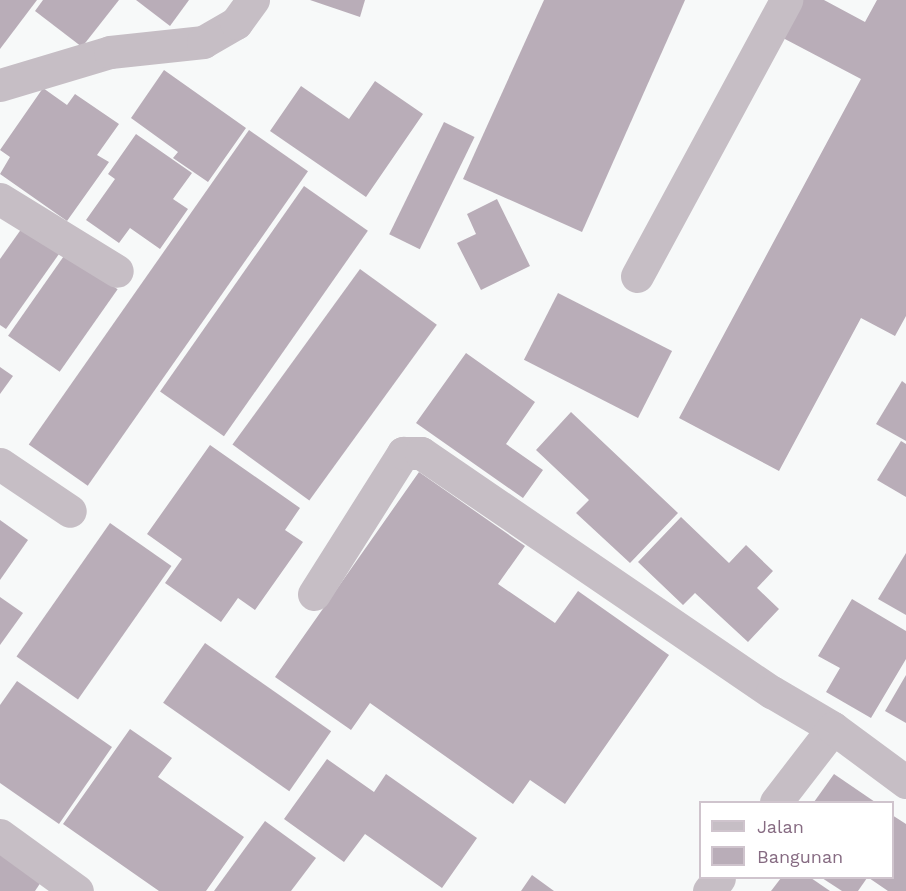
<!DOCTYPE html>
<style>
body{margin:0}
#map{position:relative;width:906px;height:891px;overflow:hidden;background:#f7f9f9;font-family:"Work Sans",sans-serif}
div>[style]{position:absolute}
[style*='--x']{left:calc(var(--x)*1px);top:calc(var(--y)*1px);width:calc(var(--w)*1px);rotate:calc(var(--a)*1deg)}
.building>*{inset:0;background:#b9adb8;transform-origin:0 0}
.minor>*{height:33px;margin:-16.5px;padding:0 16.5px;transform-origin:16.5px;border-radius:16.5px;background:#c6bec5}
span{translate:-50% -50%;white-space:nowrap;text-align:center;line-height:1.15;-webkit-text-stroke:6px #fff;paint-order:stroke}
.legend{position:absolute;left:699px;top:801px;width:195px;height:78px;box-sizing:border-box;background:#fff;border:2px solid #cfc4cd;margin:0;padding:8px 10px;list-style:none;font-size:18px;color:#866b82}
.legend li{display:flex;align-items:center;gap:12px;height:30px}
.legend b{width:30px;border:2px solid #cfc4cd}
</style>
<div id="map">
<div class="building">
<div style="clip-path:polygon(0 0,37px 0,0 49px)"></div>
<div style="clip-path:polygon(43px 0,119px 0,82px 47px,35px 11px)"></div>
<div style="clip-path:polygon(136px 0,189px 0,170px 26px)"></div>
<div style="clip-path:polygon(310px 0,365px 0,360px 17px)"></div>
<div style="clip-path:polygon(544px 0,685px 0,582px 232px,463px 179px)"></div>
<div style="clip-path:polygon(803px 0,824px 0,865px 22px,877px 0,906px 0,906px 316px,895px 336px,861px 318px,779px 471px,679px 418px,861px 79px,783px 38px)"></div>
<div style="clip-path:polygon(164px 70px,246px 128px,208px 182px,173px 158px,178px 152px,131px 118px)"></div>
<div style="clip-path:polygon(375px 81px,423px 114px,366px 197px,270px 131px,301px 86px,349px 119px)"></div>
<div style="clip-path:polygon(43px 88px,67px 105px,75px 94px,119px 124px,97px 155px,109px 162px,67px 221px,0 174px,10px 157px,0 150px)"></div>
<div style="left:444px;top:122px;width:34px;height:125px;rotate:26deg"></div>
<div style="left:249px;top:130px;width:72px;height:384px;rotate:35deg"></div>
<div style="clip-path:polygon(136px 134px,192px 173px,173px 199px,188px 209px,160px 249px,130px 228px,119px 243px,86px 220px,115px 179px,108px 174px)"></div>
<div style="left:304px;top:186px;width:78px;height:251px;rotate:35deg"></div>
<div style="clip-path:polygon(497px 199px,530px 266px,481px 290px,457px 243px,476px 234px,467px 214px)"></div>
<div style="clip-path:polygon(22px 228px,59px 254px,6px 329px,0 325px,0 259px)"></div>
<div style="left:66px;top:253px;width:63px;height:101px;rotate:35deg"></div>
<div style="left:360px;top:269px;width:95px;height:217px;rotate:36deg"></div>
<div style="left:558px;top:293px;width:128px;height:75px;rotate:27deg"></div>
<div style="clip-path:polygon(466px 353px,535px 402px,506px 444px,543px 470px,523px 498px,416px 423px)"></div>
<div style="clip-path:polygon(0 367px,13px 376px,0 394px)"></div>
<div style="clip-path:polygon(902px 381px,906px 384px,906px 441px,876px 424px)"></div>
<div style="clip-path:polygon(571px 412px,678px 513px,630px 563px,576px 513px,589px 500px,536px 450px)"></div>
<div style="clip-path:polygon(901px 441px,906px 444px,906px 497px,877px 480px)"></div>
<div style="clip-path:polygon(210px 445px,300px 508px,285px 530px,303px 542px,255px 610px,238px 598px,221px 622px,165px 583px,182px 559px,147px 534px)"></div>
<div style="clip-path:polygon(419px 472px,525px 546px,498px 584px,555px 623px,578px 591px,669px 655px,565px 804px,530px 780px,513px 804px,370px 703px,351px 730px,275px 677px)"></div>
<div style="clip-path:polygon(681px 517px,729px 563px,746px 545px,773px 571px,757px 588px,779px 609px,748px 642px,695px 593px,683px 605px,638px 562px)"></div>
<div style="clip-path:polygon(0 520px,28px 540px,0 580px)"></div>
<div style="left:110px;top:523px;width:75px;height:163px;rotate:35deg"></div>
<div style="clip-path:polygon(906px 553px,906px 615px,878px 599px)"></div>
<div style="clip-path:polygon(0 597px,23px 613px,0 645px)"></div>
<div style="clip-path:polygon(852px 599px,906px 631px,906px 659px,871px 718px,826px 692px,840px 668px,818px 656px)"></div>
<div style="left:205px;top:643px;width:154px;height:73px;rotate:35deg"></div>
<div style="clip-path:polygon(906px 675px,906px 723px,885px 711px)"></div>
<div style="clip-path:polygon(17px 681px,112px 747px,59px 824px,0 783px,0 705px)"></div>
<div style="clip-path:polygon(130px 729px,172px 758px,158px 777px,244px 837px,206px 891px,159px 891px,63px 824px)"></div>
<div style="clip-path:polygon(327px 759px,374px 792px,386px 774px,477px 838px,442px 888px,365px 834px,344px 862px,284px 819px)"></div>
<div style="clip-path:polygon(834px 774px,875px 802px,814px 802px)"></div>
<div style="clip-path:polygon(892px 815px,906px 824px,906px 891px,888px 891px,869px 878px,892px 878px)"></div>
<div style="clip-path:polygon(265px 821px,316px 858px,291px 891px,214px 891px)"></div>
<div style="clip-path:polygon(0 854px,41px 882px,35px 891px,0 891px)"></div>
<div style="clip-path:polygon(532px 875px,554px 891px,521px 891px)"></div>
<div style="clip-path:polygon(781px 878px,811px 878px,830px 891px,771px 891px)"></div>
<div style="clip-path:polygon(822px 878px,867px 878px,858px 891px,842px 891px)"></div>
</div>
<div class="minor">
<div style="--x:0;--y:85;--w:115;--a:-16.7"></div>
<div style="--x:110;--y:52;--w:94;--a:-6.1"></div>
<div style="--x:203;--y:42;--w:38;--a:-30"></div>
<div style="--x:236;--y:23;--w:29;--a:-54"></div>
<div style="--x:0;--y:199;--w:137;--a:31.6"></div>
<div style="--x:637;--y:276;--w:314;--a:-61.6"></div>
<div style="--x:0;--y:464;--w:84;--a:33.9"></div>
<div style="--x:314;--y:594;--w:167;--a:-57.7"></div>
<div style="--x:403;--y:453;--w:18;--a:0"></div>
<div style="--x:421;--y:453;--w:425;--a:34.3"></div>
<div style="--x:772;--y:692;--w:71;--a:30.5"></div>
<div style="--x:776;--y:802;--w:93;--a:-52.4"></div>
<div style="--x:833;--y:728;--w:91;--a:36.5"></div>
<div style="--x:0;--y:835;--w:95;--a:36"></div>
<div style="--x:709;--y:891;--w:16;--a:-52"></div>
</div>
<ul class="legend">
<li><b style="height:8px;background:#c6bec5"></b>Jalan</li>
<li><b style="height:16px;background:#b9adb8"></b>Bangunan</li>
</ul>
</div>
